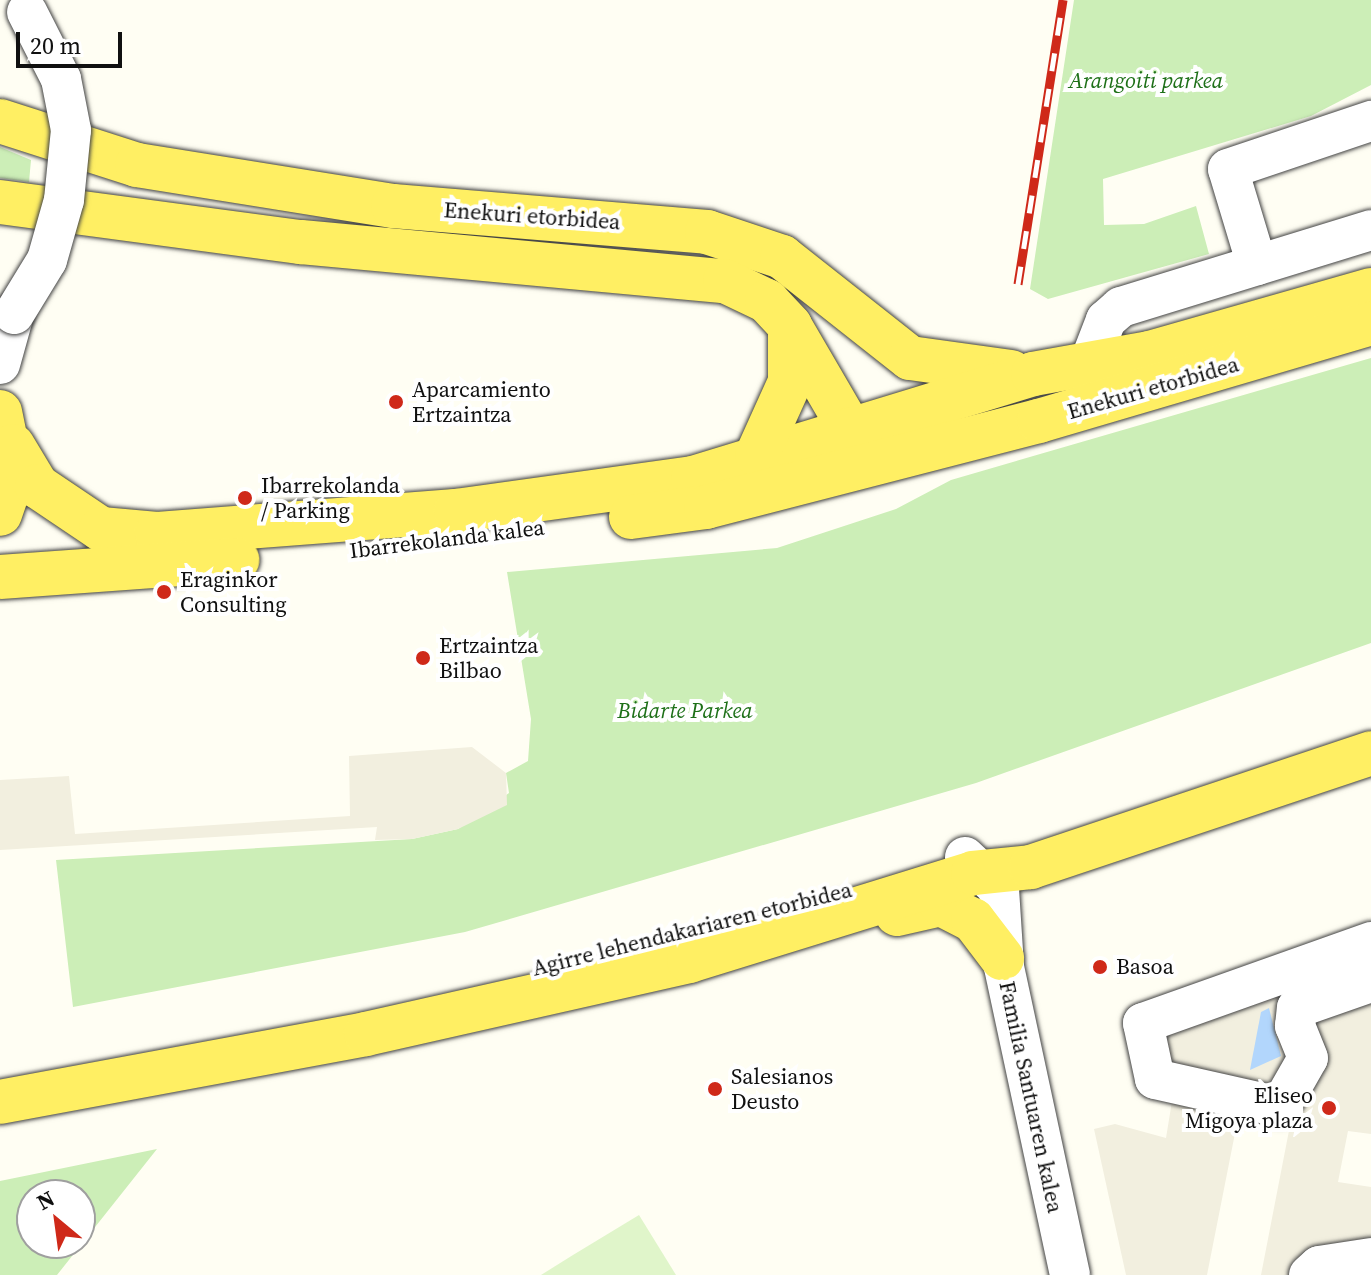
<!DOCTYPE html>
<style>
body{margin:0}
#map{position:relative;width:1371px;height:1275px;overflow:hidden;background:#fffef3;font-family:"Source Serif 4",serif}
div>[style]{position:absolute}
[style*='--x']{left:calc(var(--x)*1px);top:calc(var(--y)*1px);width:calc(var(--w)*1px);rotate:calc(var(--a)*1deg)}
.green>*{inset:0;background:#cceeb7}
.pitch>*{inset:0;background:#e0f5ca}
.plaza>*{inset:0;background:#f2efdf}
.water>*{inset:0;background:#b2d6fc}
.roads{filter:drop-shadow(0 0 2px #434343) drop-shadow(0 0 2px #434343)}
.minor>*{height:40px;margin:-20px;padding:0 20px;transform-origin:20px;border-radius:20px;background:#fff}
.major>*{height:44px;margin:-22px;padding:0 22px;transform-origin:22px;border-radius:22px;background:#ffef63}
.rail>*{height:9px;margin-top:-4.5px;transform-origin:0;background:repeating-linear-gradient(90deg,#fff 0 18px,#cf2919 0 36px);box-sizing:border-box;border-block:2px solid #cf2919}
.bridges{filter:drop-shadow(0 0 2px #434343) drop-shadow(0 0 2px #434343)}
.minor-bridge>*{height:40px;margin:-20px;padding:0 20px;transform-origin:20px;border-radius:20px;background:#fff}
.dots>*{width:22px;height:22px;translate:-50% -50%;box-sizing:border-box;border:4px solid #fff;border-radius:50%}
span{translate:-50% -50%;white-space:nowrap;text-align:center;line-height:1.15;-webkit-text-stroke:8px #fff;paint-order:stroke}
.park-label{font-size:22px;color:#1e7018;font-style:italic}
.street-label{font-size:22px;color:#101010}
.poi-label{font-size:22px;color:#101010}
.left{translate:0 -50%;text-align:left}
.right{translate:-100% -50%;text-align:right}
.north{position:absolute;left:16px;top:1179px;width:80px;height:80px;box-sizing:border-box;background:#fff;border:2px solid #9f9f9f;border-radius:50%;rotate:331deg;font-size:22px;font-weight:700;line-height:32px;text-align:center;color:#101010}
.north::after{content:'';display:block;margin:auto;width:28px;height:36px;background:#cf2919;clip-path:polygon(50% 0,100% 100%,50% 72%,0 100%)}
.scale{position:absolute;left:16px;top:32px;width:106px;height:36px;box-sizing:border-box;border:4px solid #101010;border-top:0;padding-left:10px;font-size:24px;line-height:28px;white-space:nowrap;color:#101010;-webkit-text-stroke:6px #fff;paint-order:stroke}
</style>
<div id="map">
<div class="green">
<div style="clip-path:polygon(1074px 0,1371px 0,1371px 85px,1311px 116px,1103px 179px,1104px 225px,1144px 224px,1196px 206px,1209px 254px,1048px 299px,1030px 289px)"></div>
<div style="clip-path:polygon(0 147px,31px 160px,29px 182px,0 178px)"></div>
<div style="clip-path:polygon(1371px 358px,1371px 643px,976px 783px,465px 932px,73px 1007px,56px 860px,412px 839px,458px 829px,509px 793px,506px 773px,528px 761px,531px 719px,507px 572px,777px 548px,896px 509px,951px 480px)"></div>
<div style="clip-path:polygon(evenodd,157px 1149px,57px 1275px,0 1275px,0 1181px,157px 1149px,32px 1195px,80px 1195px,80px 1243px,32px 1243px,32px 1195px)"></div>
</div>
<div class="pitch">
<div style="clip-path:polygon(639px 1215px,676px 1275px,541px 1275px,573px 1255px)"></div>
</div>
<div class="plaza">
<div style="clip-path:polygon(472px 747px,506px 773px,507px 805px,458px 829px,412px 839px,375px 840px,377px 827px,0 850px,0 780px,69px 776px,75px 834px,350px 816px,349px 756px)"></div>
<div style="clip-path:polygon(1371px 942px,1371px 1134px,1348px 1131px,1338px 1182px,1371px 1187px,1371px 1275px,1261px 1275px,1293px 1110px,1181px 1087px,1143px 1023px)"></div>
<div style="clip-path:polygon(1173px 1095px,1240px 1108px,1207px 1275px,1126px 1275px,1094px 1129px,1115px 1124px,1166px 1138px)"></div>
</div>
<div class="water">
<div style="clip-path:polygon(1269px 1008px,1281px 1056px,1250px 1070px,1261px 1012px)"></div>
</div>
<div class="roads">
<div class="minor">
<div style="--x:1257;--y:265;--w:100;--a:-106.8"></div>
<div style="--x:1228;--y:169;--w:151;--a:-18.6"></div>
<div style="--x:0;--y:364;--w:52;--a:-74.4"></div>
<div style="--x:1089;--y:364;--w:47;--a:-68.9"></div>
<div style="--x:1106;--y:320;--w:20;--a:-41"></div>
<div style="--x:1121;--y:307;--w:262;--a:-17.1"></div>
<div style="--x:965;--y:857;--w:47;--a:43.3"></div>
<div style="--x:999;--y:889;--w:78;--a:86.3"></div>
<div style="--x:1004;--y:967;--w:315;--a:77.9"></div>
<div style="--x:1371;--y:942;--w:242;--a:160.4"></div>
<div style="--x:1143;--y:1023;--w:57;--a:77.9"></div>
<div style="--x:1155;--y:1079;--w:128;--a:12.6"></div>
<div style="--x:1280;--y:1107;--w:56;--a:-60.3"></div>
<div style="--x:1308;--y:1058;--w:35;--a:-112"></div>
<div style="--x:1295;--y:1026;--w:18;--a:-84"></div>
<div style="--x:1297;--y:1008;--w:78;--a:-19.4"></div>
<div style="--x:1309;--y:1275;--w:13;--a:-42"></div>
<div style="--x:1319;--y:1266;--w:53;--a:-8.7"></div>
</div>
<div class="major">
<div style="--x:0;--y:121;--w:144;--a:17.8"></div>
<div style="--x:137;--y:165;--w:259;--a:9.1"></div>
<div style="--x:393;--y:206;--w:315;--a:4.7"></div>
<div style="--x:707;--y:232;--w:79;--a:18.4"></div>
<div style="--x:782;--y:257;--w:163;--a:38.3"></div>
<div style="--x:910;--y:358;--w:102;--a:7.9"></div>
<div style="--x:0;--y:202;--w:304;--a:7.6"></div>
<div style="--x:301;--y:242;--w:426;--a:5.3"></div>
<div style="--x:725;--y:281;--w:47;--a:25.5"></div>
<div style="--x:767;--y:301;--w:34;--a:47"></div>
<div style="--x:790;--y:326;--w:119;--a:59.8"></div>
<div style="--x:850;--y:429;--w:27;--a:39"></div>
<div style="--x:0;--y:412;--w:65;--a:78.5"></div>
<div style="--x:13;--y:476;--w:40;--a:108.9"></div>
<div style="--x:13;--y:446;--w:47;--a:59"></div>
<div style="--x:37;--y:486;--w:77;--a:33.9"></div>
<div style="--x:101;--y:529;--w:56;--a:5.1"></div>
<div style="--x:157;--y:534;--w:300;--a:-4.4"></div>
<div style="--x:456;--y:511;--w:239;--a:-7.9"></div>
<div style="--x:693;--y:478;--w:356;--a:-17"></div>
<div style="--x:1033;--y:374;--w:119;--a:-10.2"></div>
<div style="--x:1150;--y:353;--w:230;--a:-15.9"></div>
<div style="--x:757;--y:455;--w:80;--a:-65.7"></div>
<div style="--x:790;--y:382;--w:56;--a:-90"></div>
<div style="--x:631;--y:517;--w:76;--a:-7.6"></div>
<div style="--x:706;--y:507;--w:344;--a:-14.5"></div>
<div style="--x:1039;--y:421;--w:346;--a:-16.4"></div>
<div style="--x:0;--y:577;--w:238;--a:-4.1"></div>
<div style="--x:897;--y:914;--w:45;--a:-12.8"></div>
<div style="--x:941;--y:904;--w:36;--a:27"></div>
<div style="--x:973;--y:920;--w:48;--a:52.7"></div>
<div style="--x:0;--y:1102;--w:372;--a:-10.5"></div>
<div style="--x:366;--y:1034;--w:331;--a:-12.7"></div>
<div style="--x:689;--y:961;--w:297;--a:-17.2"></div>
<div style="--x:973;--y:873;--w:58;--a:-5.9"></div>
<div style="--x:1031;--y:867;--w:359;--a:-18.5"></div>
</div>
</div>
<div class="rail">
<div style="--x:1018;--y:284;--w:288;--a:-81"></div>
</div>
<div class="bridges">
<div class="minor-bridge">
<div style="--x:14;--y:314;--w:63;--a:-58.6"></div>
<div style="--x:47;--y:260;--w:62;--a:-74.2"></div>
<div style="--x:64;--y:200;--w:70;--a:-84.3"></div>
<div style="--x:71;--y:130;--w:52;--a:-101.1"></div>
<div style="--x:61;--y:79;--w:75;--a:-116.9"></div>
</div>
</div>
<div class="dots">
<div style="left:396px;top:402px;background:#cf2919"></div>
<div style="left:245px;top:498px;background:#cf2919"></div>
<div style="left:164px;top:592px;background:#cf2919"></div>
<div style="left:423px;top:658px;background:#cf2919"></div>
<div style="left:1100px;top:967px;background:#cf2919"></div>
<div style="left:715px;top:1089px;background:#cf2919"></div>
<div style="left:1329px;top:1108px;background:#cf2919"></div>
</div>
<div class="park-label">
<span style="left:1146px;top:81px">Arangoiti parkea</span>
<span style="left:685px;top:711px">Bidarte Parkea</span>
</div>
<div class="street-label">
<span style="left:532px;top:216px;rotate:4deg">Enekuri etorbidea</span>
<span style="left:1153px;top:388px;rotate:-16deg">Enekuri etorbidea</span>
<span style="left:447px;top:539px;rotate:-7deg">Ibarrekolanda kalea</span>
<span style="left:692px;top:929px;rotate:-14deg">Agirre lehendakariaren etorbidea</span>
<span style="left:1031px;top:1097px;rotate:78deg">Familia Santuaren kalea</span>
</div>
<div class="poi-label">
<span class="left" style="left:412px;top:402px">Aparcamiento<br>Ertzaintza</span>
<span class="left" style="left:261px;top:498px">Ibarrekolanda<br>/ Parking</span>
<span class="left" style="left:180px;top:592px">Eraginkor<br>Consulting</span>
<span class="left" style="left:439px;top:658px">Ertzaintza<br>Bilbao</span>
<span class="left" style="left:1116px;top:967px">Basoa</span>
<span class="left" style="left:731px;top:1089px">Salesianos<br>Deusto</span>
<span class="right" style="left:1313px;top:1108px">Eliseo<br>Migoya plaza</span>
</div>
<div class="north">N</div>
<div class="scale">20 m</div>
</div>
